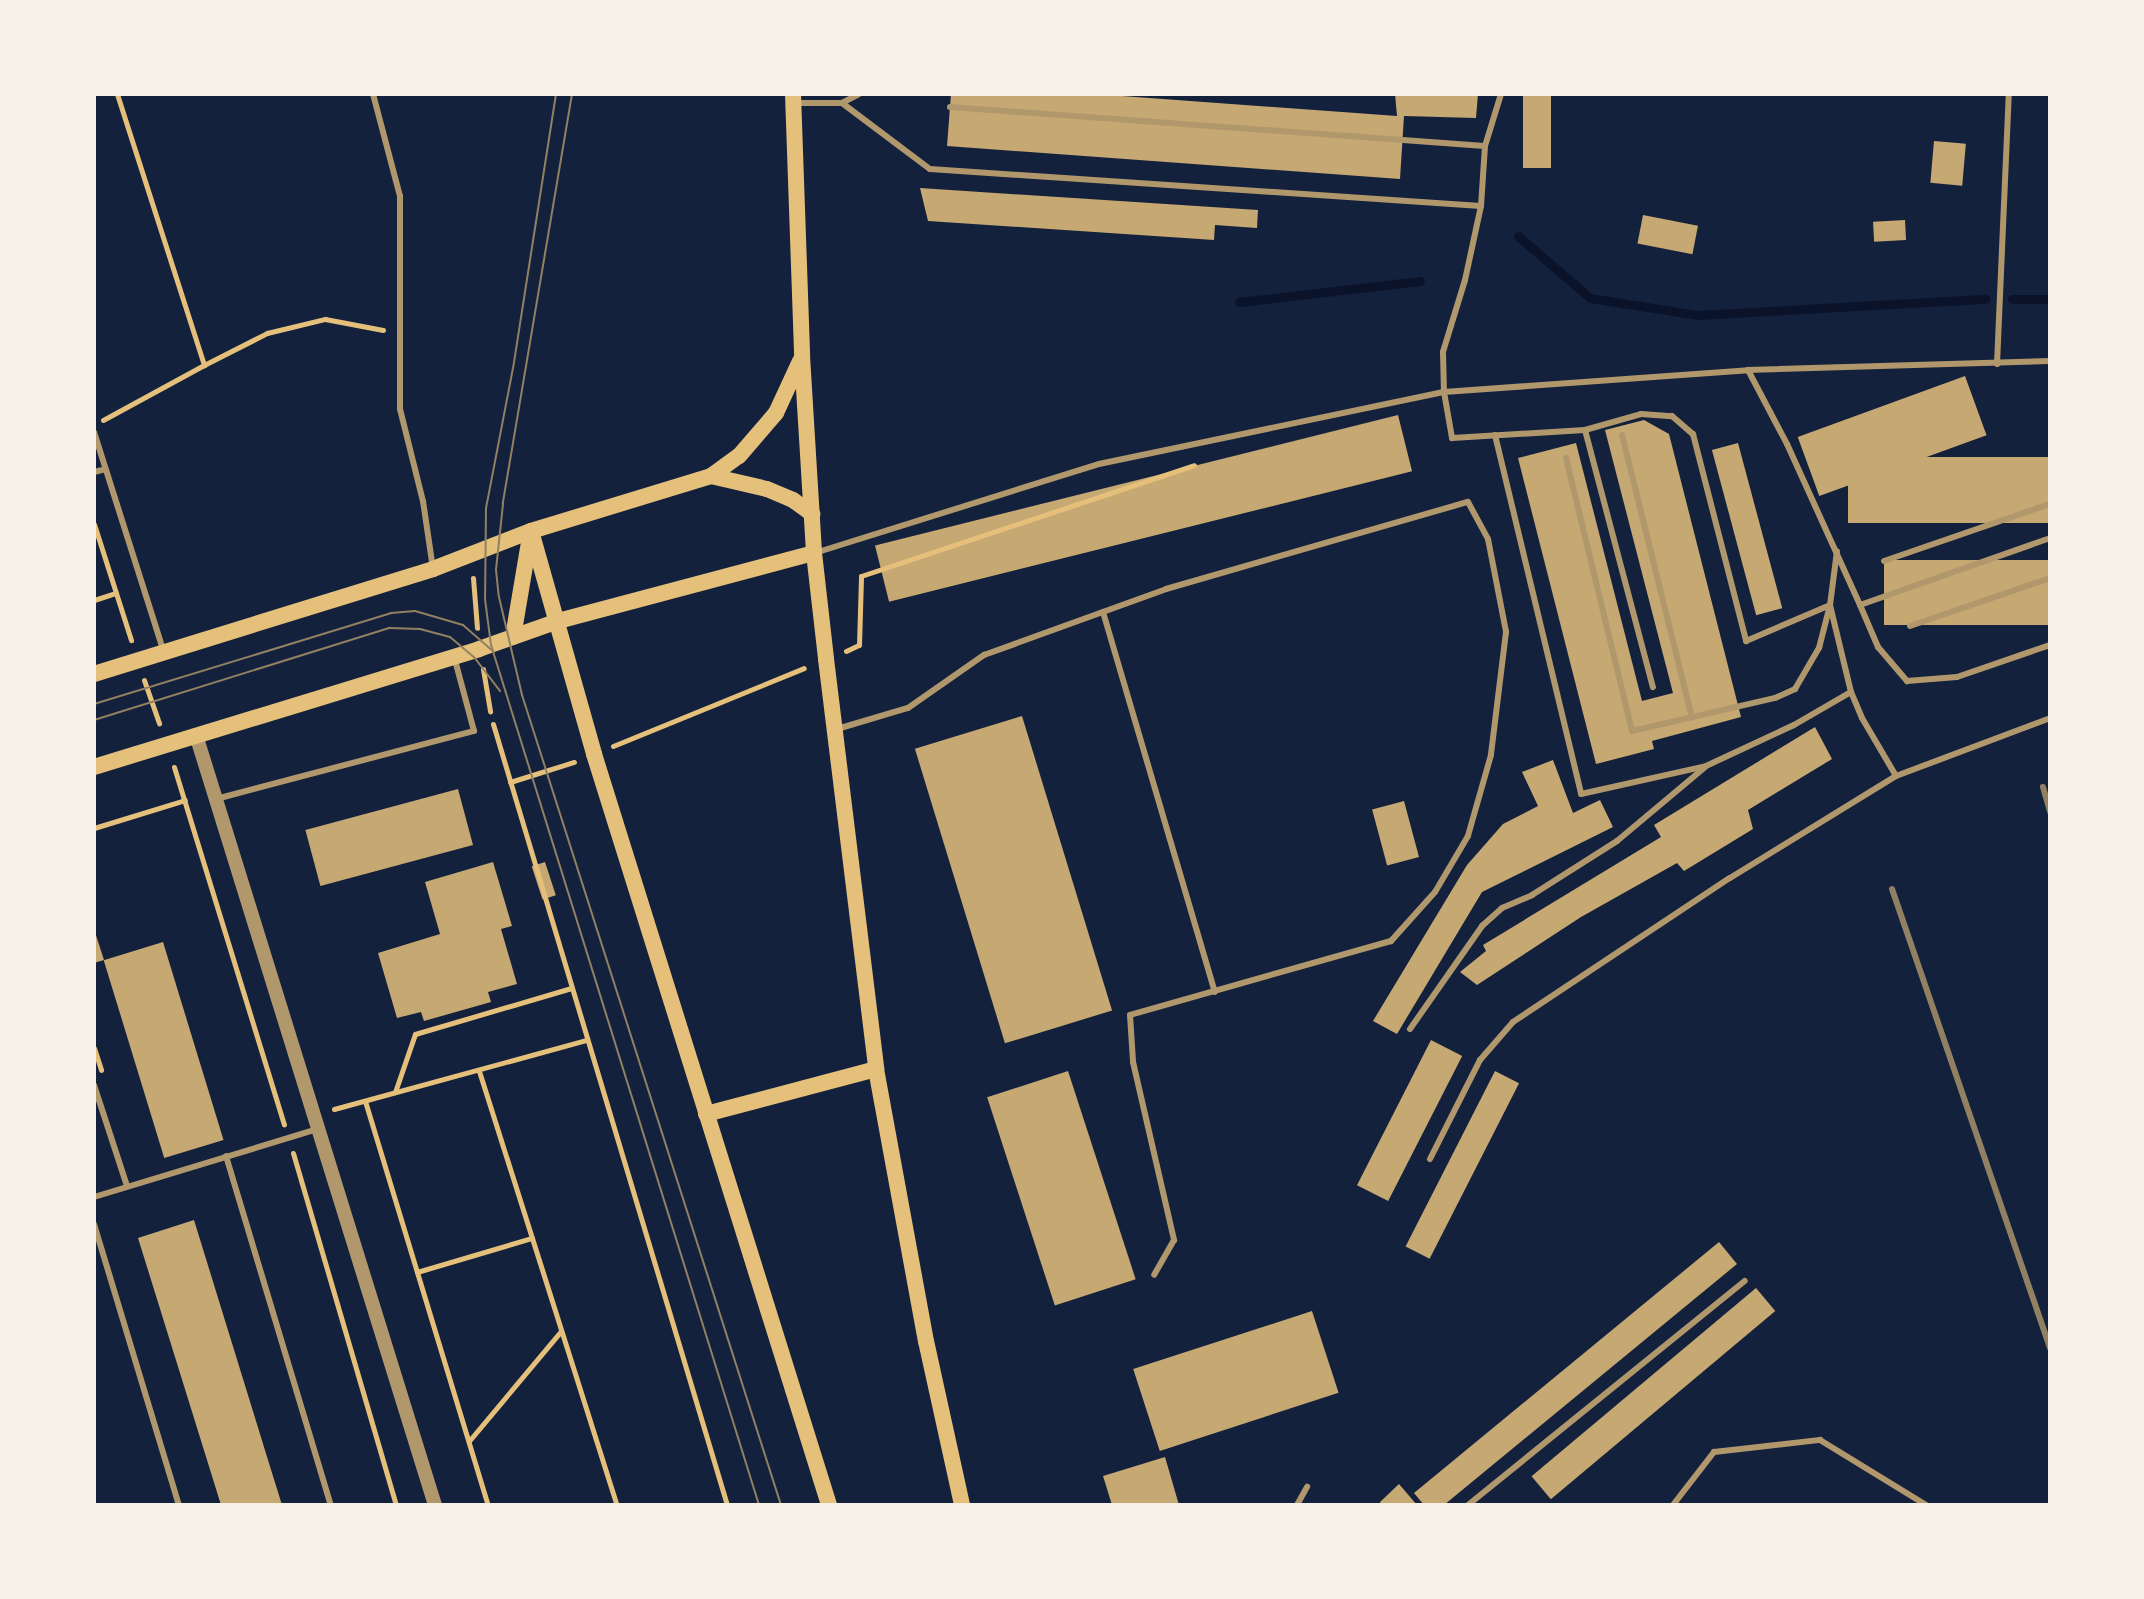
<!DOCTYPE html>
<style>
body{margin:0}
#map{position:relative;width:2144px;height:1599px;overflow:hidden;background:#14213d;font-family:Literata,serif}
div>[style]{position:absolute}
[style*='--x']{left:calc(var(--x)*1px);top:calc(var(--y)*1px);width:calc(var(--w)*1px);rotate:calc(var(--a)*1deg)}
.stream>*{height:9px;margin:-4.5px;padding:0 4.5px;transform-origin:4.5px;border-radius:4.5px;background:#0b132b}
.building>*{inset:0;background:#c6a872;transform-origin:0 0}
.path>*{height:5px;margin:-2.5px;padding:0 2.5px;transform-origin:2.5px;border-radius:2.5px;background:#e5c07b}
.service>*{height:6px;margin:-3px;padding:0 3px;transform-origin:3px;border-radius:3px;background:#b1986c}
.tertiary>*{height:14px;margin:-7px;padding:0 7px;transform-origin:7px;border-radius:7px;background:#b1986c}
.secondary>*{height:16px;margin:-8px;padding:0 8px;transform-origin:8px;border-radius:8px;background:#e5c07b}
.tram>*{height:2px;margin:-1px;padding:0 1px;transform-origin:1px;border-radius:1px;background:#918062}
.rail>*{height:6px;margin:-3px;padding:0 3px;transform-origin:3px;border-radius:3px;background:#918062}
span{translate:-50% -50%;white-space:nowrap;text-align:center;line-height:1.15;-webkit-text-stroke:6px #f6f1e7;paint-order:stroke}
.frame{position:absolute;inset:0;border:96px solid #f6f1e7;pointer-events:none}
</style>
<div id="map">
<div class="stream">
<div style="--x:1518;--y:236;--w:95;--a:40.7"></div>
<div style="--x:1590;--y:298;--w:108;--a:9"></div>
<div style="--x:1697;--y:315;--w:289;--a:-3.2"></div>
<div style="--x:2012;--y:299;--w:38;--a:0"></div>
<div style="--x:1239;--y:302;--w:182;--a:-6.6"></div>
</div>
<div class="building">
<div style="clip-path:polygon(951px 94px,1095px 94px,1397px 116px,1395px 94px,1478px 94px,1476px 118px,1404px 116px,1400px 179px,947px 146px)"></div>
<div style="left:1523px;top:94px;width:28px;height:74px"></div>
<div style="left:1934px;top:141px;width:32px;height:42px;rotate:5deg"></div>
<div style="clip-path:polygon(920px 188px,1258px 210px,1257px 228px,1215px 225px,1214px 240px,928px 221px)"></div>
<div style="left:1643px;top:215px;width:56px;height:29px;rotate:11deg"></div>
<div style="left:1905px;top:220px;width:20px;height:32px;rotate:87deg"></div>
<div style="left:1965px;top:376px;width:63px;height:178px;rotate:70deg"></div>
<div style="left:1398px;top:415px;width:58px;height:539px;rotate:76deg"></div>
<div style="clip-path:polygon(1644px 420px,1669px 434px,1741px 717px,1652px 741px,1654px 749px,1596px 764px,1518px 458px,1576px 443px,1642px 701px,1673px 693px,1605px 430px)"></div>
<div style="left:1738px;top:443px;width:171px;height:27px;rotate:75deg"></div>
<div style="left:2050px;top:457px;width:66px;height:202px;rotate:90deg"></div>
<div style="left:2050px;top:560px;width:65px;height:166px;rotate:90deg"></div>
<div style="left:1022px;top:716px;width:308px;height:112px;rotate:73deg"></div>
<div style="clip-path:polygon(1815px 727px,1832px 759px,1748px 810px,1753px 829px,1684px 871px,1677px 863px,1581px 917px,1477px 985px,1460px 972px,1486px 951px,1483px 945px,1661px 837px,1654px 825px)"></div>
<div style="clip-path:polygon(1553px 760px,1573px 813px,1600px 800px,1613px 827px,1482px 892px,1397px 1034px,1373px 1021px,1467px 865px,1503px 824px,1538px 806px,1522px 772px)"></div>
<div style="left:458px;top:789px;width:58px;height:158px;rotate:75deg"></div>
<div style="left:1404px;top:801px;width:58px;height:33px;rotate:75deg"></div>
<div style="clip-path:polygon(493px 862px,512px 926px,501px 929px,517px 984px,488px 992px,491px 1002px,424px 1021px,421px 1012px,397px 1018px,378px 953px,440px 934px,425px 882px)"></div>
<div style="left:545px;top:862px;width:35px;height:14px;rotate:72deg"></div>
<div style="clip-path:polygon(94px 929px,104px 960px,94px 963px)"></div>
<div style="left:163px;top:942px;width:207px;height:62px;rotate:73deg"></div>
<div style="left:1431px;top:1040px;width:35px;height:163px;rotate:27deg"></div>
<div style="left:1068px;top:1071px;width:219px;height:85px;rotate:72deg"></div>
<div style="left:1495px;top:1071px;width:27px;height:197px;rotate:27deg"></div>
<div style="clip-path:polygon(194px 1220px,268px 1460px,282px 1505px,221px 1505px,138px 1238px)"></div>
<div style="clip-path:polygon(1719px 1242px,1737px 1264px,1444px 1505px,1424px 1505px,1414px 1493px)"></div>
<div style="left:1756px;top:1288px;width:30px;height:293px;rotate:50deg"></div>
<div style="left:1312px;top:1311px;width:86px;height:188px;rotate:72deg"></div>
<div style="clip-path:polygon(1165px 1457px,1179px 1505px,1112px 1505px,1103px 1476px)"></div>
<div style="clip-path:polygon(1399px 1484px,1417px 1505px,1381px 1505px,1380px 1502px)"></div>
</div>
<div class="path">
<div style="--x:117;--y:94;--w:285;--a:72.2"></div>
<div style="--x:204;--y:365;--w:71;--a:-26.9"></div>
<div style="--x:267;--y:333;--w:60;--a:-13.6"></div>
<div style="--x:325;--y:319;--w:59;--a:10.7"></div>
<div style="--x:103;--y:420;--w:115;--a:-28.6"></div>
<div style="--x:94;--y:524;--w:122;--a:72.3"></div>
<div style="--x:473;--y:578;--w:50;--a:85.4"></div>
<div style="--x:94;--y:600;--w:23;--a:-18"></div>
<div style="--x:846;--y:651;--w:14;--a:-25"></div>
<div style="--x:859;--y:645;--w:69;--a:-88.3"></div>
<div style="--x:861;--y:576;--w:351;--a:-18.4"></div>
<div style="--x:483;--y:669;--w:43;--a:80.5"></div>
<div style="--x:144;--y:680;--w:46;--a:70.8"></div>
<div style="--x:493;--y:724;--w:815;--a:73.32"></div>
<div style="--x:613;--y:746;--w:206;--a:-22.2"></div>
<div style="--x:174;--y:767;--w:374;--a:72.9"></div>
<div style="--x:510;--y:782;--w:67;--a:-17.4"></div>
<div style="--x:94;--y:828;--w:95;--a:-17.1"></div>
<div style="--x:94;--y:1048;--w:23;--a:72"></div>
<div style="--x:479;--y:1071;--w:455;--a:72.4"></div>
<div style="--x:395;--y:1092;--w:61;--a:-71"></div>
<div style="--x:415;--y:1034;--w:163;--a:-16.4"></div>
<div style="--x:365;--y:1101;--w:422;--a:73.1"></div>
<div style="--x:334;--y:1109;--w:261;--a:-15.3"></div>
<div style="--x:293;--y:1153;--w:367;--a:73.7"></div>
<div style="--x:417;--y:1272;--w:120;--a:-16.5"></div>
<div style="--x:469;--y:1441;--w:143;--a:-50.1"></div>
</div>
<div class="service">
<div style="--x:373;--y:94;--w:106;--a:75.2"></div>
<div style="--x:400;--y:196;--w:213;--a:90"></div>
<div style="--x:400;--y:409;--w:95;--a:76"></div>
<div style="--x:423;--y:501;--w:69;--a:81.6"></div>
<div style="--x:859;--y:94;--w:19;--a:152"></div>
<div style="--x:842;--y:103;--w:110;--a:36.9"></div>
<div style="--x:930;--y:169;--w:552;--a:3.84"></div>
<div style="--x:1501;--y:94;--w:54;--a:107.1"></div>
<div style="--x:1485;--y:146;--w:60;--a:93.8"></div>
<div style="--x:1481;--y:206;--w:76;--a:102.2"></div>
<div style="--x:1465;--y:280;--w:75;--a:107"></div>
<div style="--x:1443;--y:352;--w:40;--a:88.6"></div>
<div style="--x:1444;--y:392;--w:47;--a:80.1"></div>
<div style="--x:1452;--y:438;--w:133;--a:-3.4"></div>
<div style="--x:1585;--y:430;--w:58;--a:-15.9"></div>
<div style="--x:1641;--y:414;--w:31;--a:4"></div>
<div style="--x:1672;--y:416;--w:28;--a:41"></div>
<div style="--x:1693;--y:434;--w:214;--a:75.6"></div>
<div style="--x:1746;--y:641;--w:91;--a:-23.2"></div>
<div style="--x:1830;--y:605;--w:54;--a:-82.6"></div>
<div style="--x:793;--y:103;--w:49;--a:0"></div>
<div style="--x:950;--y:107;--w:536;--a:4.17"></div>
<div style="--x:1997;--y:364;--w:270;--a:-87.5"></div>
<div style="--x:1748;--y:370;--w:84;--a:62.2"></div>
<div style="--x:1787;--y:444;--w:177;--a:65.6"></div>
<div style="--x:1860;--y:605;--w:201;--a:-19.4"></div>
<div style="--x:1585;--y:430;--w:266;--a:75.2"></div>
<div style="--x:94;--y:432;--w:229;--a:72.4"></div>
<div style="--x:1495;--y:435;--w:369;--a:76.5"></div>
<div style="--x:1581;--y:794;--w:128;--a:-12.6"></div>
<div style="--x:1706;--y:766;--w:97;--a:-25"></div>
<div style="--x:1794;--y:725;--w:66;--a:-30.1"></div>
<div style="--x:1851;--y:692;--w:89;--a:-103.6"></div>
<div style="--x:1622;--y:435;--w:291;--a:76.1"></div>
<div style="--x:1566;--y:458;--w:281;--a:76.4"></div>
<div style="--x:1632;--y:731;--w:147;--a:-13"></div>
<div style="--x:1775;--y:698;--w:22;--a:-24"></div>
<div style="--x:1795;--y:689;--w:48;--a:-59.7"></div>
<div style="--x:1819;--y:648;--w:40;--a:-75.6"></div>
<div style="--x:94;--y:472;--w:12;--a:-14"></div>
<div style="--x:818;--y:552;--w:294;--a:-17.4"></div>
<div style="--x:1099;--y:464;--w:352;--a:-11.8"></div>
<div style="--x:1444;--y:392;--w:305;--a:-4.1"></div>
<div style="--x:1748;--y:370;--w:302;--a:-1.7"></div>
<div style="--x:1884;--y:561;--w:176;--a:-19"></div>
<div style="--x:1860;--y:605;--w:46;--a:66.8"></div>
<div style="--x:1878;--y:647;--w:45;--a:49.5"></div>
<div style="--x:1907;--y:681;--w:50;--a:-4.6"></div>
<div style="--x:1957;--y:677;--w:98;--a:-19"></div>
<div style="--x:1103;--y:612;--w:396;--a:73.6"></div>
<div style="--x:1910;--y:626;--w:148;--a:-18.9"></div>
<div style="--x:1851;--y:692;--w:28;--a:67"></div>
<div style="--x:1862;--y:718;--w:67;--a:59.6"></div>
<div style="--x:1896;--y:776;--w:165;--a:-20.6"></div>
<div style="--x:837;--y:729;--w:74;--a:-16.5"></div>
<div style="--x:908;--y:708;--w:93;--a:-34.9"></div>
<div style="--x:984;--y:655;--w:194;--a:-19.9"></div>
<div style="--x:1166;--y:589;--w:314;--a:-16.1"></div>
<div style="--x:1468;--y:502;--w:42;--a:61.6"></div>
<div style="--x:1488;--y:539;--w:95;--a:79"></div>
<div style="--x:1506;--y:632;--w:124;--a:97"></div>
<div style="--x:1491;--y:755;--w:84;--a:105.9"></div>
<div style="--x:1468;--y:836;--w:65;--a:120.5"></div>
<div style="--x:1435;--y:892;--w:66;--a:131.9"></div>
<div style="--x:1391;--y:941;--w:271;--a:164.2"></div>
<div style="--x:1130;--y:1015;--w:47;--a:86.3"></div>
<div style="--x:1133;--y:1062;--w:183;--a:77"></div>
<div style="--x:1174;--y:1240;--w:40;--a:119.7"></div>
<div style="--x:216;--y:799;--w:267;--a:-14.8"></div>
<div style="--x:474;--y:731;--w:73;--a:-105"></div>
<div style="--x:1410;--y:1029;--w:126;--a:-55"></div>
<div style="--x:1482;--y:926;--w:27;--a:-42"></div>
<div style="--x:1502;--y:908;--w:33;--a:-23"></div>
<div style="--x:1532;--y:895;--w:101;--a:-32.4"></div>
<div style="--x:1617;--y:841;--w:114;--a:-40"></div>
<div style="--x:94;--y:1085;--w:106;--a:71.9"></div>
<div style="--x:226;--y:1156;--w:364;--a:73.3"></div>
<div style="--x:1430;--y:1159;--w:111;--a:-63.2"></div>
<div style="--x:1480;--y:1060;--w:50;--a:-49"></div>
<div style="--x:1513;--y:1022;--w:260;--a:-33.6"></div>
<div style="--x:1730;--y:878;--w:195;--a:-31.6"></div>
<div style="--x:94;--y:1197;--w:234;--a:-16.9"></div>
<div style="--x:94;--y:1224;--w:294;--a:73.2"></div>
<div style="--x:1297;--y:1505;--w:21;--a:-61"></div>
<div style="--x:1468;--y:1505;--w:356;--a:-39"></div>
<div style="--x:1673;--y:1505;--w:67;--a:-52.3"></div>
<div style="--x:1714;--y:1452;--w:107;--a:-6.5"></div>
<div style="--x:1820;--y:1440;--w:124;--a:31.5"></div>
</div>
<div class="tertiary">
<div style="--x:196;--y:735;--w:806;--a:72.76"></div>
</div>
<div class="secondary">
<div style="--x:793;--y:94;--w:262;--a:88"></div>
<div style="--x:802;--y:356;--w:197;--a:86.5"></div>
<div style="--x:814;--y:553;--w:107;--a:83.5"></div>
<div style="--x:826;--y:659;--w:413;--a:83"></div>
<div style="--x:876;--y:1069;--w:277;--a:79.6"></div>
<div style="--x:926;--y:1341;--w:168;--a:77.6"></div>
<div style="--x:711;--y:476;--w:57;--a:13.1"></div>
<div style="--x:767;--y:489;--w:28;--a:23"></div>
<div style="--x:793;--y:500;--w:24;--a:36"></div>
<div style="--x:531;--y:531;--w:232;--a:74.2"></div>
<div style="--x:594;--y:754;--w:787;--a:72.62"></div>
<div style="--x:513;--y:637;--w:101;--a:-80.4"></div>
<div style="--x:94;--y:674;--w:355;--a:-17.2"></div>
<div style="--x:433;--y:569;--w:105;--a:-21.2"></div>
<div style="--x:531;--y:531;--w:188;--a:-17"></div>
<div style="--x:711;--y:476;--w:34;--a:-36"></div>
<div style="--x:739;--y:456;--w:57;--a:-49.3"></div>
<div style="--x:776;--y:413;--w:57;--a:-65.2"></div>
<div style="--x:94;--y:767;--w:403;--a:-17"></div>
<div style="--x:479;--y:649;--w:84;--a:-19.5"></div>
<div style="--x:558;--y:621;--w:265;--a:-14.9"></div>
<div style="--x:706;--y:1114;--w:176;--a:-14.8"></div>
</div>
<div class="tram">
<div style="--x:556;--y:94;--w:277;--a:98.9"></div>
<div style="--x:513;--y:368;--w:143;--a:100.9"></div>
<div style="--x:486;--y:508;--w:91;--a:90.6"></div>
<div style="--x:485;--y:599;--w:46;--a:82.6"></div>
<div style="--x:491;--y:645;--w:901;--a:72.69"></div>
<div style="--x:572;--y:94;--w:416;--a:99.6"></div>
<div style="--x:503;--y:504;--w:66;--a:96.1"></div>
<div style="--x:496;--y:570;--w:27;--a:84"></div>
<div style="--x:499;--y:597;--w:101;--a:76.8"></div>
<div style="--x:522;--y:695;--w:850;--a:72.27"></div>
<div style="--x:94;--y:704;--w:311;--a:-17"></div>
<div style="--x:391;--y:613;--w:24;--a:-5"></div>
<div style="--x:415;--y:611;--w:50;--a:16.3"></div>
<div style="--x:463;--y:625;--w:41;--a:41.1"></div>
<div style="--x:94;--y:720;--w:310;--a:-17.3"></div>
<div style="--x:390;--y:628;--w:30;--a:2"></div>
<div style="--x:420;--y:629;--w:31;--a:15"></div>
<div style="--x:450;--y:637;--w:31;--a:40"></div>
<div style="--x:474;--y:657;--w:43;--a:52.6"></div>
</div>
<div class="rail">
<div style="--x:2043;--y:787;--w:26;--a:74"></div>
<div style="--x:1892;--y:889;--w:486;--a:71"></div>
</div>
<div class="frame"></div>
</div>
